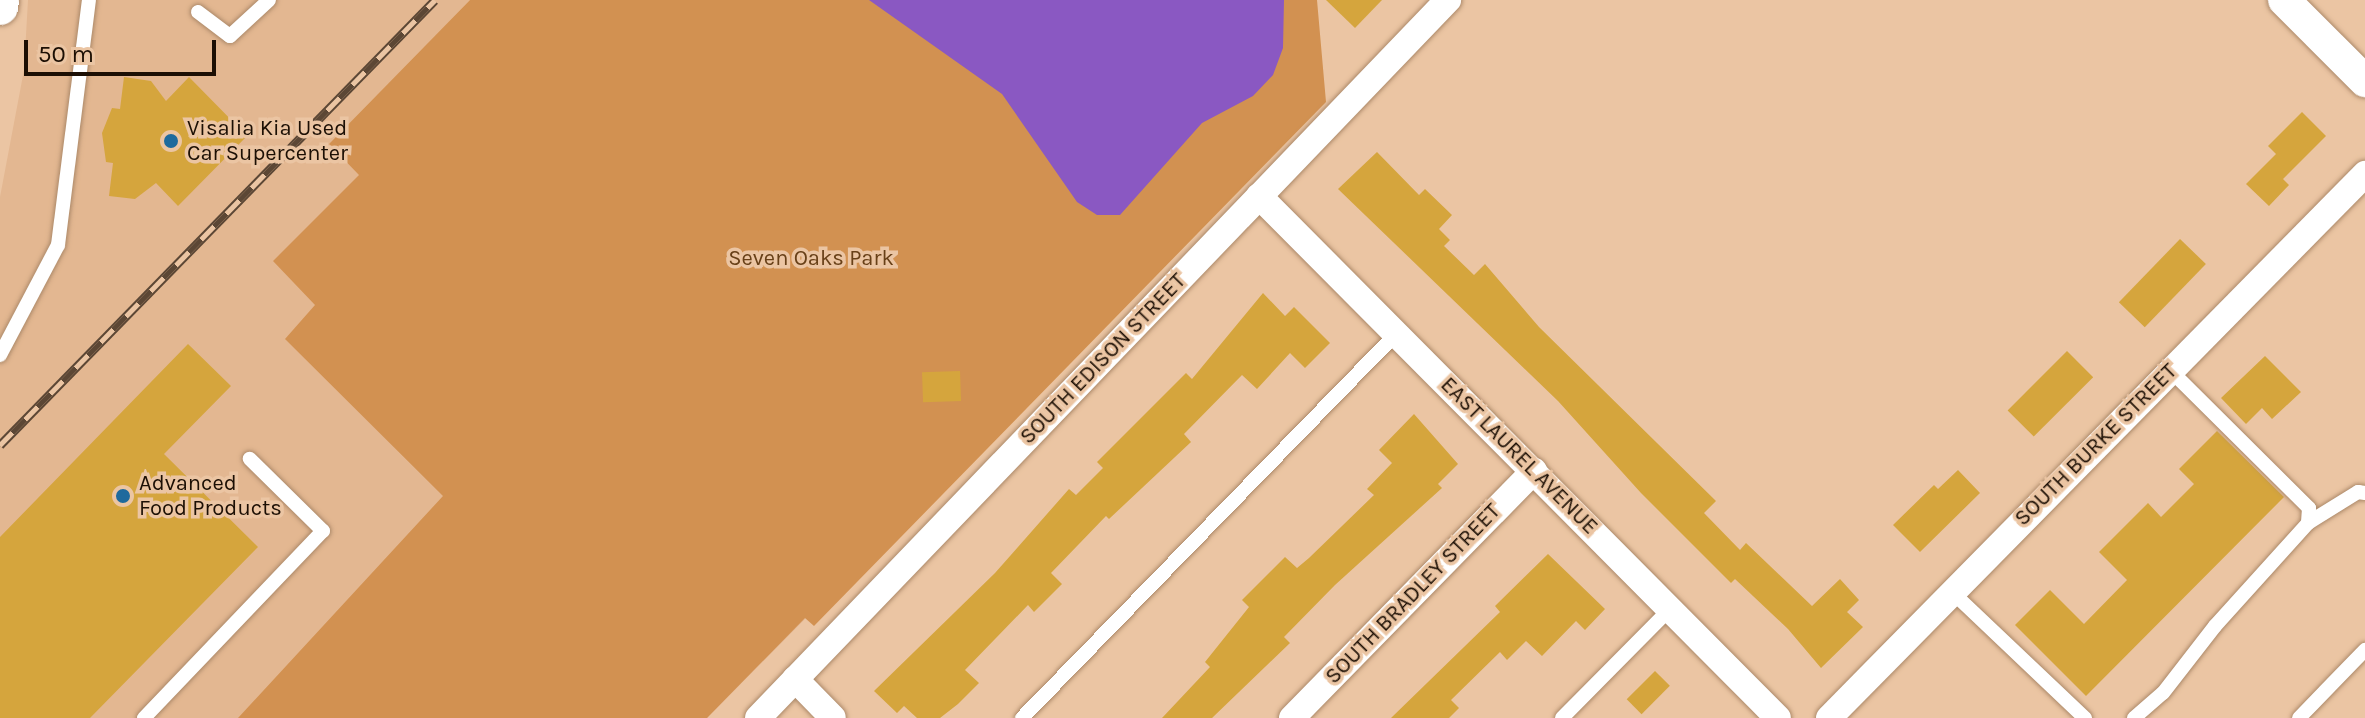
<!DOCTYPE html>
<style>
body{margin:0}
#map{position:relative;width:2365px;height:718px;overflow:hidden;background:#ebc5a3;font-family:Karla,sans-serif}
div>[style]{position:absolute}
[style*='--x']{left:calc(var(--x)*1px);top:calc(var(--y)*1px);width:calc(var(--w)*1px);rotate:calc(var(--a)*1deg)}
.built>*{inset:0;background:#e3b791}
.green>*{inset:0;background:#d29151}
.water>*{inset:0;background:#8a58c2}
.building>*{inset:0;background:#d5a53d;transform-origin:0 0}
.roads{filter:drop-shadow(0 0 2px #ac8969) drop-shadow(0 0 2px #ac8969)}
.service>*{height:14px;margin:-7px;padding:0 7px;transform-origin:7px;border-radius:7px;background:#fff}
.minor>*{height:26px;margin:-13px;padding:0 13px;transform-origin:13px;border-radius:13px;background:#fff}
.tertiary>*{height:32px;margin:-16px;padding:0 16px;transform-origin:16px;border-radius:16px;background:#fff}
.secondary>*{height:36px;margin:-18px;padding:0 18px;transform-origin:18px;border-radius:18px;background:#fff}
.rail>*{height:9px;margin-top:-4.5px;transform-origin:0;background:repeating-linear-gradient(90deg,#ebc5a3 0 18px,#5c4735 0 36px);box-sizing:border-box;border-block:2px solid #5c4735}
.dots>*{width:22px;height:22px;translate:-50% -50%;box-sizing:border-box;border:4px solid #ebc5a3;border-radius:50%}
span{translate:-50% -50%;white-space:nowrap;text-align:center;line-height:1.15;-webkit-text-stroke:7px #ebc5a3;paint-order:stroke}
.poi-label{font-size:22px;color:#1c0f04}
.left{translate:0 -50%;text-align:left}
.park-label{font-size:22px;color:#684018}
.street-label{font-size:22px;color:#1c0f04}
.scale{position:absolute;left:24px;top:40px;width:192px;height:36px;box-sizing:border-box;border:4px solid #1c0f04;border-top:0;padding-left:10px;font-size:24px;line-height:28px;white-space:nowrap;color:#1c0f04;-webkit-text-stroke:6px #ebc5a3;paint-order:stroke}
</style>
<div id="map">
<div class="built">
<div style="clip-path:polygon(28px 0,470px 0,329px 144px,806px 618px,707px 718px,0 718px,0 197px,24px 70px)"></div>
</div>
<div class="green">
<div style="clip-path:polygon(470px 0,1317px 0,1326px 102px,814px 626px,805px 618px,707px 718px,238px 718px,443px 496px,285px 339px,315px 305px,273px 261px,359px 175px,329px 144px)"></div>
</div>
<div class="water">
<div style="clip-path:polygon(869px 0,1284px 0,1283px 48px,1273px 75px,1253px 96px,1202px 123px,1120px 215px,1097px 215px,1077px 202px,1002px 94px)"></div>
</div>
<div class="building">
<div style="clip-path:polygon(1326px 0,1382px 0,1355px 28px)"></div>
<div style="clip-path:polygon(124px 77px,151px 81px,166px 101px,189px 77px,247px 136px,178px 206px,156px 183px,135px 199px,109px 196px,113px 163px,106px 162px,102px 133px,112px 108px,120px 109px)"></div>
<div style="clip-path:polygon(2302px 112px,2326px 136px,2283px 179px,2289px 185px,2269px 206px,2246px 184px,2276px 154px,2268px 146px)"></div>
<div style="clip-path:polygon(1377px 152px,1419px 195px,1425px 189px,1452px 215px,1439px 229px,1450px 240px,1444px 246px,1474px 275px,1485px 264px,1539px 327px,1716px 501px,1704px 513px,1740px 550px,1746px 543px,1812px 606px,1840px 579px,1859px 600px,1847px 612px,1863px 627px,1821px 668px,1788px 629px,1735px 579px,1731px 583px,1641px 493px,1558px 401px,1338px 189px)"></div>
<div style="left:2180px;top:239px;width:36px;height:88px;rotate:44deg"></div>
<div style="clip-path:polygon(1263px 293px,1285px 316px,1294px 307px,1330px 343px,1305px 368px,1290px 353px,1257px 389px,1242px 375px,1184px 434px,1191px 442px,1109px 519px,1106px 516px,1051px 573px,1062px 584px,1034px 612px,1028px 605px,965px 670px,979px 683px,958px 704px,940px 718px,917px 718px,904px 706px,897px 713px,874px 691px,995px 573px,1069px 489px,1076px 495px,1103px 468px,1097px 462px,1186px 373px,1192px 379px)"></div>
<div style="clip-path:polygon(188px 344px,231px 386px,164px 454px,258px 547px,90px 718px,0 718px,0 537px)"></div>
<div style="left:2067px;top:351px;width:37px;height:84px;rotate:45deg"></div>
<div style="clip-path:polygon(2265px 356px,2301px 392px,2272px 419px,2262px 408px,2246px 424px,2221px 398px)"></div>
<div style="left:960px;top:371px;width:30px;height:38px;rotate:88deg"></div>
<div style="clip-path:polygon(1414px 414px,1458px 464px,1438px 484px,1442px 488px,1335px 585px,1284px 637px,1290px 643px,1212px 718px,1162px 718px,1210px 667px,1205px 662px,1249px 607px,1242px 600px,1285px 557px,1297px 568px,1309px 558px,1374px 495px,1367px 489px,1392px 463px,1379px 450px)"></div>
<div style="clip-path:polygon(2217px 431px,2284px 497px,2086px 696px,2015px 625px,2050px 590px,2084px 624px,2127px 580px,2099px 552px,2148px 503px,2161px 517px,2194px 484px,2179px 469px)"></div>
<div style="clip-path:polygon(1958px 470px,1980px 493px,1920px 552px,1893px 525px,1934px 485px,1938px 489px)"></div>
<div style="clip-path:polygon(1548px 554px,1605px 609px,1585px 630px,1576px 621px,1542px 656px,1526px 641px,1507px 660px,1500px 652px,1451px 700px,1459px 708px,1449px 718px,1391px 718px,1500px 612px,1495px 606px)"></div>
<div style="left:1655px;top:671px;width:21px;height:40px;rotate:45deg"></div>
</div>
<div class="roads">
<div class="service">
<div style="--x:198;--y:12;--w:40;--a:37"></div>
<div style="--x:230;--y:36;--w:53;--a:-42.7"></div>
<div style="--x:0;--y:355;--w:124;--a:-62.2"></div>
<div style="--x:58;--y:245;--w:247;--a:-82.8"></div>
<div style="--x:2170;--y:370;--w:196;--a:44.8"></div>
<div style="--x:2309;--y:508;--w:15;--a:94"></div>
<div style="--x:1951;--y:591;--w:185;--a:43.5"></div>
<div style="--x:144;--y:718;--w:259;--a:-46.3"></div>
<div style="--x:323;--y:531;--w:103;--a:-135.4"></div>
<div style="--x:1022;--y:718;--w:536;--a:-45.76"></div>
<div style="--x:1562;--y:718;--w:155;--a:-45.3"></div>
<div style="--x:2134;--y:718;--w:38;--a:-41"></div>
<div style="--x:2163;--y:693;--w:85;--a:-52.2"></div>
<div style="--x:2215;--y:626;--w:139;--a:-47.9"></div>
<div style="--x:2308;--y:523;--w:59;--a:-31.8"></div>
<div style="--x:2358;--y:492;--w:7;--a:8"></div>
<div style="--x:2299;--y:718;--w:95;--a:-45.9"></div>
</div>
<div class="minor">
<div style="--x:1259;--y:196;--w:736;--a:45.17"></div>
<div style="--x:795;--y:679;--w:54;--a:45.7"></div>
<div style="--x:758;--y:718;--w:996;--a:-46.14"></div>
<div style="--x:1292;--y:718;--w:346;--a:-45.6"></div>
<div style="--x:1829;--y:718;--w:764;--a:-45.42"></div>
</div>
<div class="tertiary">
<div style="--x:2284;--y:0;--w:115;--a:45"></div>
</div>
<div class="secondary">
<div style="--x:0;--y:7;--w:7;--a:-82"></div>
</div>
</div>
<div class="rail">
<div style="--x:0;--y:445;--w:622;--a:-45.65"></div>
</div>
<div class="dots">
<div style="left:171px;top:141px;background:#1e6a9d"></div>
<div style="left:123px;top:496px;background:#1e6a9d"></div>
</div>
<div class="poi-label">
<span class="left" style="left:187px;top:141px">Visalia Kia Used<br>Car Supercenter</span>
<span class="left" style="left:139px;top:496px">Advanced<br>Food Products</span>
</div>
<div class="park-label">
<span style="left:811px;top:259px">Seven Oaks Park</span>
</div>
<div class="street-label">
<span style="left:1103px;top:359px;rotate:-46deg">SOUTH EDISON STREET</span>
<span style="left:2096px;top:445px;rotate:-45deg">SOUTH BURKE STREET</span>
<span style="left:1519px;top:456px;rotate:45deg">EAST LAUREL AVENUE</span>
<span style="left:1413px;top:594px;rotate:-46deg">SOUTH BRADLEY STREET</span>
</div>
<div class="scale">50 m</div>
</div>
